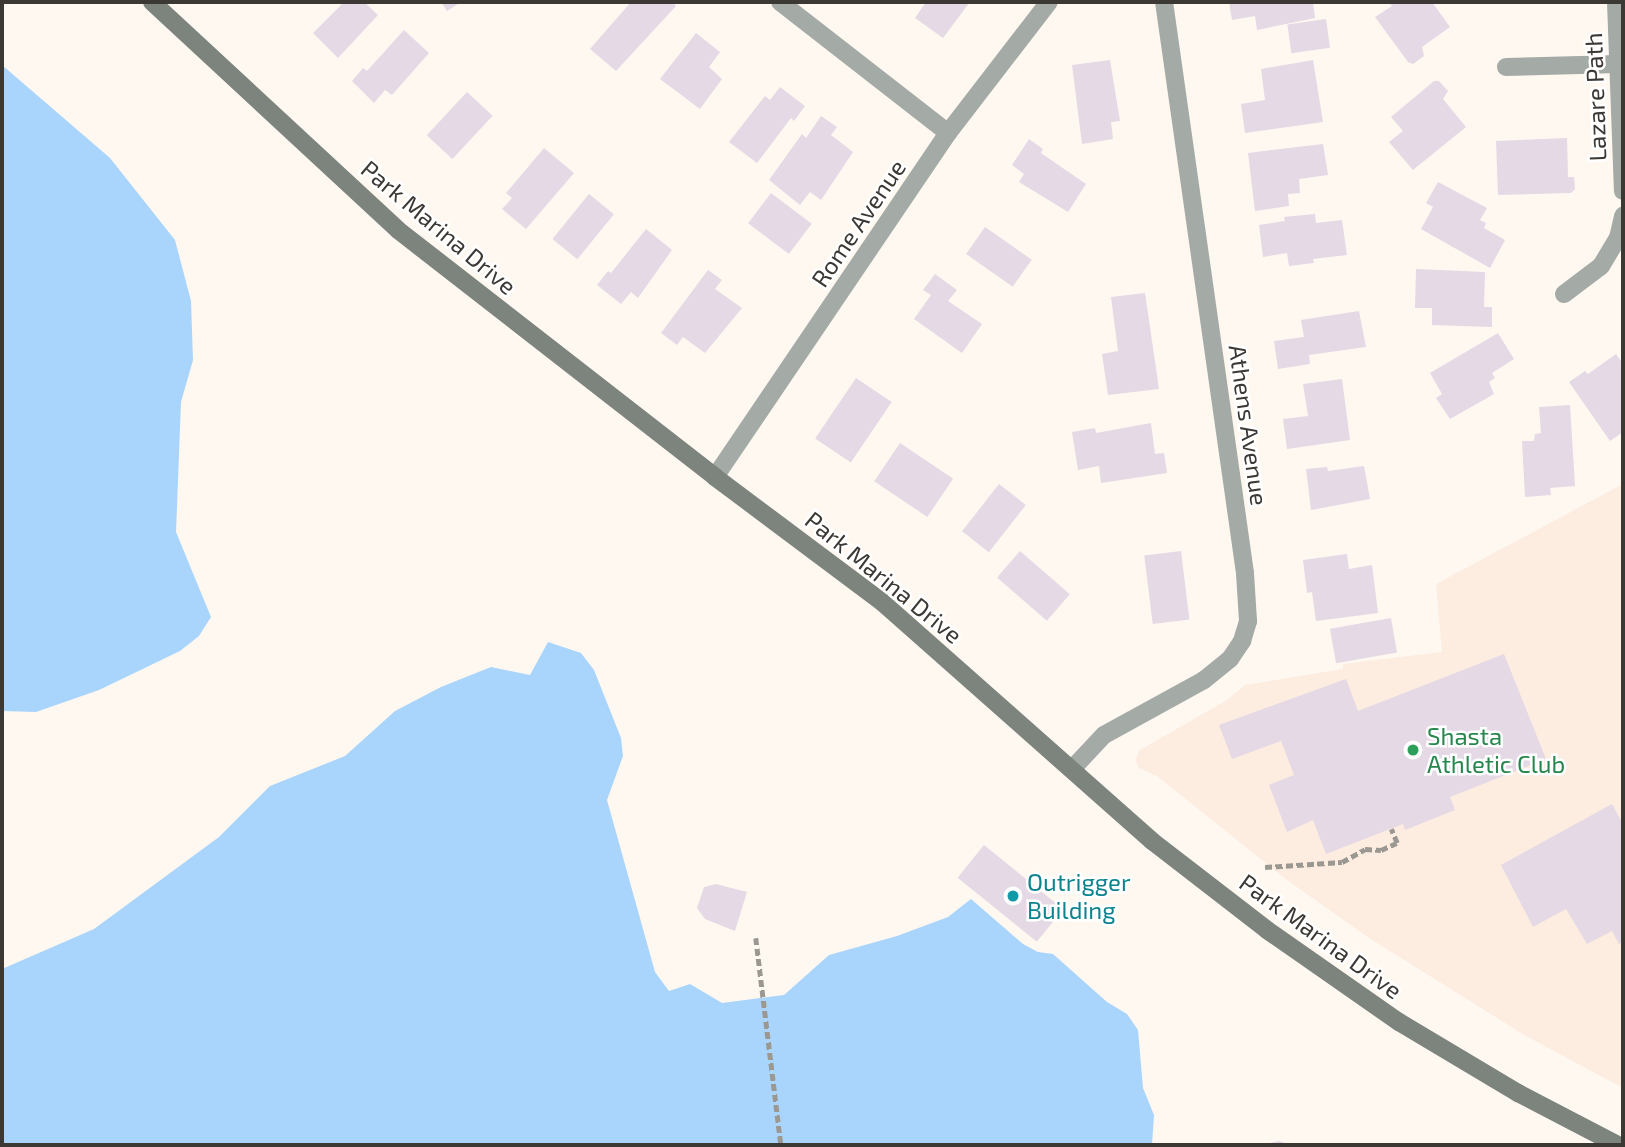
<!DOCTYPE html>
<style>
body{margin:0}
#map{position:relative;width:1625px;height:1147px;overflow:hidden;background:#fef8f1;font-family:"Exo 2",sans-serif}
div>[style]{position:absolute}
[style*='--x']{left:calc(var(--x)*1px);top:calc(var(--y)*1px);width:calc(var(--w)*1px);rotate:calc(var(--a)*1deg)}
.commercial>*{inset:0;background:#fdece0}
.water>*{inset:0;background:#a9d4fb}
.building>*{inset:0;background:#e4d9e5;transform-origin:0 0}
.path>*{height:4.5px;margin-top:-2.25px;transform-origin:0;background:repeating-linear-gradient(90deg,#9b9791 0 7px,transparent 0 10.5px)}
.minor>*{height:18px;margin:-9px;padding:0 9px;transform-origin:9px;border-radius:9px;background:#a4aaa5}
.secondary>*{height:18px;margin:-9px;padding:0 9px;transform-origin:9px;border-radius:9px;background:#7c847d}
.dots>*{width:19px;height:19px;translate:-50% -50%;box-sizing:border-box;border:4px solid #fff;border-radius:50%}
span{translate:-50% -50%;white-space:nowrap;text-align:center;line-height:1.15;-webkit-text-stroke:5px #fff;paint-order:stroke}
.street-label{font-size:24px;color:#3c3833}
.leisure-label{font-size:24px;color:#27864d}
.left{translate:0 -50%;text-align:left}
.culture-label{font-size:24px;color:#0d838f}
.frame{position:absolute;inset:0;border:4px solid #3c3833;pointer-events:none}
</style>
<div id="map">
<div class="commercial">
<div style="clip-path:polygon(1623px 484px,1623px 1088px,1526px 1036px,1369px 938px,1287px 880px,1157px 776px,1139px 768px,1135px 760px,1140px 750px,1227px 700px,1245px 685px,1343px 669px,1343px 664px,1442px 652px,1436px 584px)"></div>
</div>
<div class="water">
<div style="clip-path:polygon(2px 65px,110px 158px,175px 240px,191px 301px,193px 360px,181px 402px,176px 532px,211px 617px,199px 636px,180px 651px,99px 690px,36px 712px,2px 711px)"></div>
<div style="clip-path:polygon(548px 642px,581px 653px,594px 670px,621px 738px,623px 756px,607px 800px,655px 972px,669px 991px,690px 984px,722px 1003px,784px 995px,829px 955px,897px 936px,948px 917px,971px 899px,1023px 944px,1038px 952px,1053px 954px,1107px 1002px,1127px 1014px,1138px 1030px,1143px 1088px,1154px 1115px,1152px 1145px,2px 1145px,2px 969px,94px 929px,219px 837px,270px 786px,345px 756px,395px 711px,441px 687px,491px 667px,530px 675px)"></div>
</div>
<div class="building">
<div style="clip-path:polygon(344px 2px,364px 2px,378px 15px,338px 58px,313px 33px)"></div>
<div style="clip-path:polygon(441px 2px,461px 2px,447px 11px)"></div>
<div style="clip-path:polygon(631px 2px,671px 2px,676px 6px,616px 71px,590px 49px)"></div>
<div style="clip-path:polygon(926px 2px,970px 2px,943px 38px,915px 18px)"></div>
<div style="clip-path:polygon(1229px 2px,1313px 2px,1315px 18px,1257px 30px,1255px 16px,1232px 20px)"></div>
<div style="clip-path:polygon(1389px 2px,1432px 2px,1450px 27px,1422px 47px,1424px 56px,1413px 64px,1408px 62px,1375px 17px,1392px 6px)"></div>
<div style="left:1326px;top:19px;width:29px;height:39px;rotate:82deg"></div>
<div style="clip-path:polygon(404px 30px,429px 53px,392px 95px,385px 90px,374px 103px,352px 81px,363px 68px,367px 71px)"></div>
<div style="clip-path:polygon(696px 33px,720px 52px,709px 67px,722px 79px,700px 109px,660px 79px)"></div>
<div style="clip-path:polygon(1110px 60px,1120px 121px,1111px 122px,1113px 139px,1082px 144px,1072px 65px)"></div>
<div style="clip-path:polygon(1313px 60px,1323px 122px,1245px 133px,1241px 104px,1265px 100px,1261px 69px)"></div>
<div style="clip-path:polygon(1434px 81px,1439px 81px,1448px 91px,1443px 99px,1466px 127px,1413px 170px,1389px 142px,1403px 131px,1391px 117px)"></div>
<div style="clip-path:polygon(780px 87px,805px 106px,794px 121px,791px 118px,757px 163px,729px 142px,765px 96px,770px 100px)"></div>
<div style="left:467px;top:92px;width:35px;height:59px;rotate:43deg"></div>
<div style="clip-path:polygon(821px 116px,837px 127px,831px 135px,853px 152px,821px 200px,810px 192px,800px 205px,769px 180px,802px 134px,806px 138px)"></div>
<div style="clip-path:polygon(1567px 138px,1568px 177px,1574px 177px,1575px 189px,1571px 193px,1498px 195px,1496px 141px)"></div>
<div style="clip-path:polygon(1029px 139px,1043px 149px,1041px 153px,1086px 184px,1068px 212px,1019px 182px,1024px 174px,1012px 165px)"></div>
<div style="clip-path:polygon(1323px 144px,1328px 175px,1299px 179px,1300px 193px,1288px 194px,1289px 206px,1255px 211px,1248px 153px)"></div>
<div style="clip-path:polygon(544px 148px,574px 173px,526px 229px,502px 209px,512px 198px,506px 193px)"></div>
<div style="clip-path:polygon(1438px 182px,1487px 208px,1480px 220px,1486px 223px,1484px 228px,1505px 240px,1490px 268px,1421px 229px,1433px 207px,1426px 203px)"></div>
<div style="left:771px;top:193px;width:51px;height:38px;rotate:37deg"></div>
<div style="left:589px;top:194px;width:32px;height:58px;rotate:39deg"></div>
<div style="clip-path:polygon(1315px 214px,1316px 223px,1342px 220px,1347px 255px,1313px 259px,1314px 263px,1289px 266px,1287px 253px,1263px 257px,1259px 225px,1285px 221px,1284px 217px)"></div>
<div style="left:985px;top:227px;width:57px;height:33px;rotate:35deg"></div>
<div style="clip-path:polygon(646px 229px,672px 250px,638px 298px,631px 292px,621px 304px,597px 285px,608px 271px,611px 273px)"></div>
<div style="clip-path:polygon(1416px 269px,1485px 272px,1484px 307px,1492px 307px,1492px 327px,1432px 325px,1432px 308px,1415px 308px)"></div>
<div style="clip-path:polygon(708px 270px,722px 280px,715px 289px,742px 308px,705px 353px,683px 337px,677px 345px,661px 333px)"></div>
<div style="clip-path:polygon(935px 274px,957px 290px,948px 301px,982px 324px,962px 353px,914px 319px,931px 295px,923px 290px)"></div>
<div style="clip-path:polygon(1145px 293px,1159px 389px,1108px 395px,1102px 354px,1118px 351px,1111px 297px)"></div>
<div style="clip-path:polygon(1359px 311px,1366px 347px,1309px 355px,1310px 364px,1278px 369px,1274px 341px,1304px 337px,1301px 320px)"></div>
<div style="clip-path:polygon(1498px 333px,1514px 359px,1492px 373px,1495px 378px,1489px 382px,1494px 394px,1450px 419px,1436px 398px,1442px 394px,1430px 373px)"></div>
<div style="clip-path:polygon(1616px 354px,1623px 364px,1623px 432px,1610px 441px,1569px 382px,1585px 371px,1588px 374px)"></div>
<div style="left:856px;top:378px;width:43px;height:73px;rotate:34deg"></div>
<div style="clip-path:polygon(1342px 379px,1350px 440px,1287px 449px,1283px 419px,1308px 416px,1303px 384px)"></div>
<div style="clip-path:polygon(1570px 405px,1575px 486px,1550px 488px,1551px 495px,1525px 497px,1522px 441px,1534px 441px,1535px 434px,1541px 433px,1539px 407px)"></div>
<div style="clip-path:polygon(1151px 423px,1155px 454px,1164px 453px,1167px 473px,1101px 483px,1099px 466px,1078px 470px,1072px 432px,1095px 428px,1096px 433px)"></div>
<div style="left:900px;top:443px;width:64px;height:46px;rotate:34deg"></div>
<div style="clip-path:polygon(1364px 466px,1370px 499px,1311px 510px,1306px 469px,1327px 467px,1328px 471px)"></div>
<div style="left:999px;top:484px;width:34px;height:60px;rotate:38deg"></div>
<div style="left:1020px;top:551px;width:66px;height:35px;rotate:41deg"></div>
<div style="left:1181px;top:551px;width:69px;height:37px;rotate:83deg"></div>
<div style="clip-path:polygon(1347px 554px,1349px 569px,1372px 565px,1378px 613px,1316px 621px,1312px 592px,1307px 593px,1303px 560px)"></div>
<div style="left:1391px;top:618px;width:35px;height:62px;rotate:80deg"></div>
<div style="clip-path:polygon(1504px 654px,1546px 759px,1450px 797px,1455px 810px,1405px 830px,1403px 824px,1326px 854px,1313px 820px,1287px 832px,1269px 785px,1294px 775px,1281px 741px,1232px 759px,1219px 725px,1346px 679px,1358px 711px)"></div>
<div style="clip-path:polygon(1612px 804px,1623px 824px,1623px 942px,1619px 944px,1612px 931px,1587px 944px,1566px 909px,1533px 927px,1501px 865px)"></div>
<div style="left:984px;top:845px;width:102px;height:42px;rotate:39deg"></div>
<div style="clip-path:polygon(716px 884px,747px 892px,735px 931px,705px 919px,697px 908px,704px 887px)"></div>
<div style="clip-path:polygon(1279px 1141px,1290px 1145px,1265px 1145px,1265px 1144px)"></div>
</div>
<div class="path">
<div style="--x:1265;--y:867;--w:77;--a:-3.7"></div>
<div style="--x:1342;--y:862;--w:26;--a:-29"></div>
<div style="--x:1365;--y:849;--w:16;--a:4"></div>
<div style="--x:1381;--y:850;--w:17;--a:-24"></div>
<div style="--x:1397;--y:843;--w:15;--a:-113"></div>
<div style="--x:756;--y:938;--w:209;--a:83.1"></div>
</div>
<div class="minor">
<div style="--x:780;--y:2;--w:213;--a:37.9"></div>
<div style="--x:1616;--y:2;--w:189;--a:87.9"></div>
<div style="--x:1506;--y:67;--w:112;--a:-1.5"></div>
<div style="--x:1564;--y:294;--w:46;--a:-37.1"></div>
<div style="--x:1601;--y:266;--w:33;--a:-59"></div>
<div style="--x:1618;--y:238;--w:23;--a:-77"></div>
<div style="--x:715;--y:477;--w:415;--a:-55.9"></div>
<div style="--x:948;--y:133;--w:165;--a:-52.4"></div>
<div style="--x:1073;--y:768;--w:45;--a:-46.8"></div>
<div style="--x:1104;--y:735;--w:114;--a:-28.8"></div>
<div style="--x:1204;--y:680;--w:33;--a:-39"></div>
<div style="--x:1230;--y:659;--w:22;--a:-56"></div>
<div style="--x:1242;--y:641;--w:21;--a:-73"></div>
<div style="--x:1248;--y:621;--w:48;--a:-93.6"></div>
<div style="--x:1245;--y:573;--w:577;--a:-98.07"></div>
</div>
<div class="secondary">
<div style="--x:152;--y:2;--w:335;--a:42.8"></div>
<div style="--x:398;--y:230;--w:402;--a:37.9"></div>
<div style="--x:715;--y:477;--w:209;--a:36.8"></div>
<div style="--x:882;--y:602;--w:361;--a:41.5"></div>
<div style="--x:1152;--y:841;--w:145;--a:37.7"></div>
<div style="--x:1267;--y:930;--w:161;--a:34.9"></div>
<div style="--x:1399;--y:1022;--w:139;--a:30.8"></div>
<div style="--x:1518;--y:1093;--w:113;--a:27.5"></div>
</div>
<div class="dots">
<div style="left:1413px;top:750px;background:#2e9e5b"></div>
<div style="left:1013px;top:896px;background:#0f9aa8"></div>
</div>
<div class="street-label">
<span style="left:1595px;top:97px;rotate:-92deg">Lazare Path</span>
<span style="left:858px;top:223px;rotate:-56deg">Rome Avenue</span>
<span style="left:439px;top:227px;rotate:40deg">Park Marina Drive</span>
<span style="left:1249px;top:425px;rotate:82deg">Athens Avenue</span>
<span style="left:884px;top:577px;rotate:39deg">Park Marina Drive</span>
<span style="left:1321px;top:936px;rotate:36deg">Park Marina Drive</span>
</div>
<div class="leisure-label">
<span class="left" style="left:1427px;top:750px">Shasta<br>Athletic Club</span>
</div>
<div class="culture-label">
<span class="left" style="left:1027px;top:896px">Outrigger<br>Building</span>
</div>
<div class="frame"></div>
</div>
